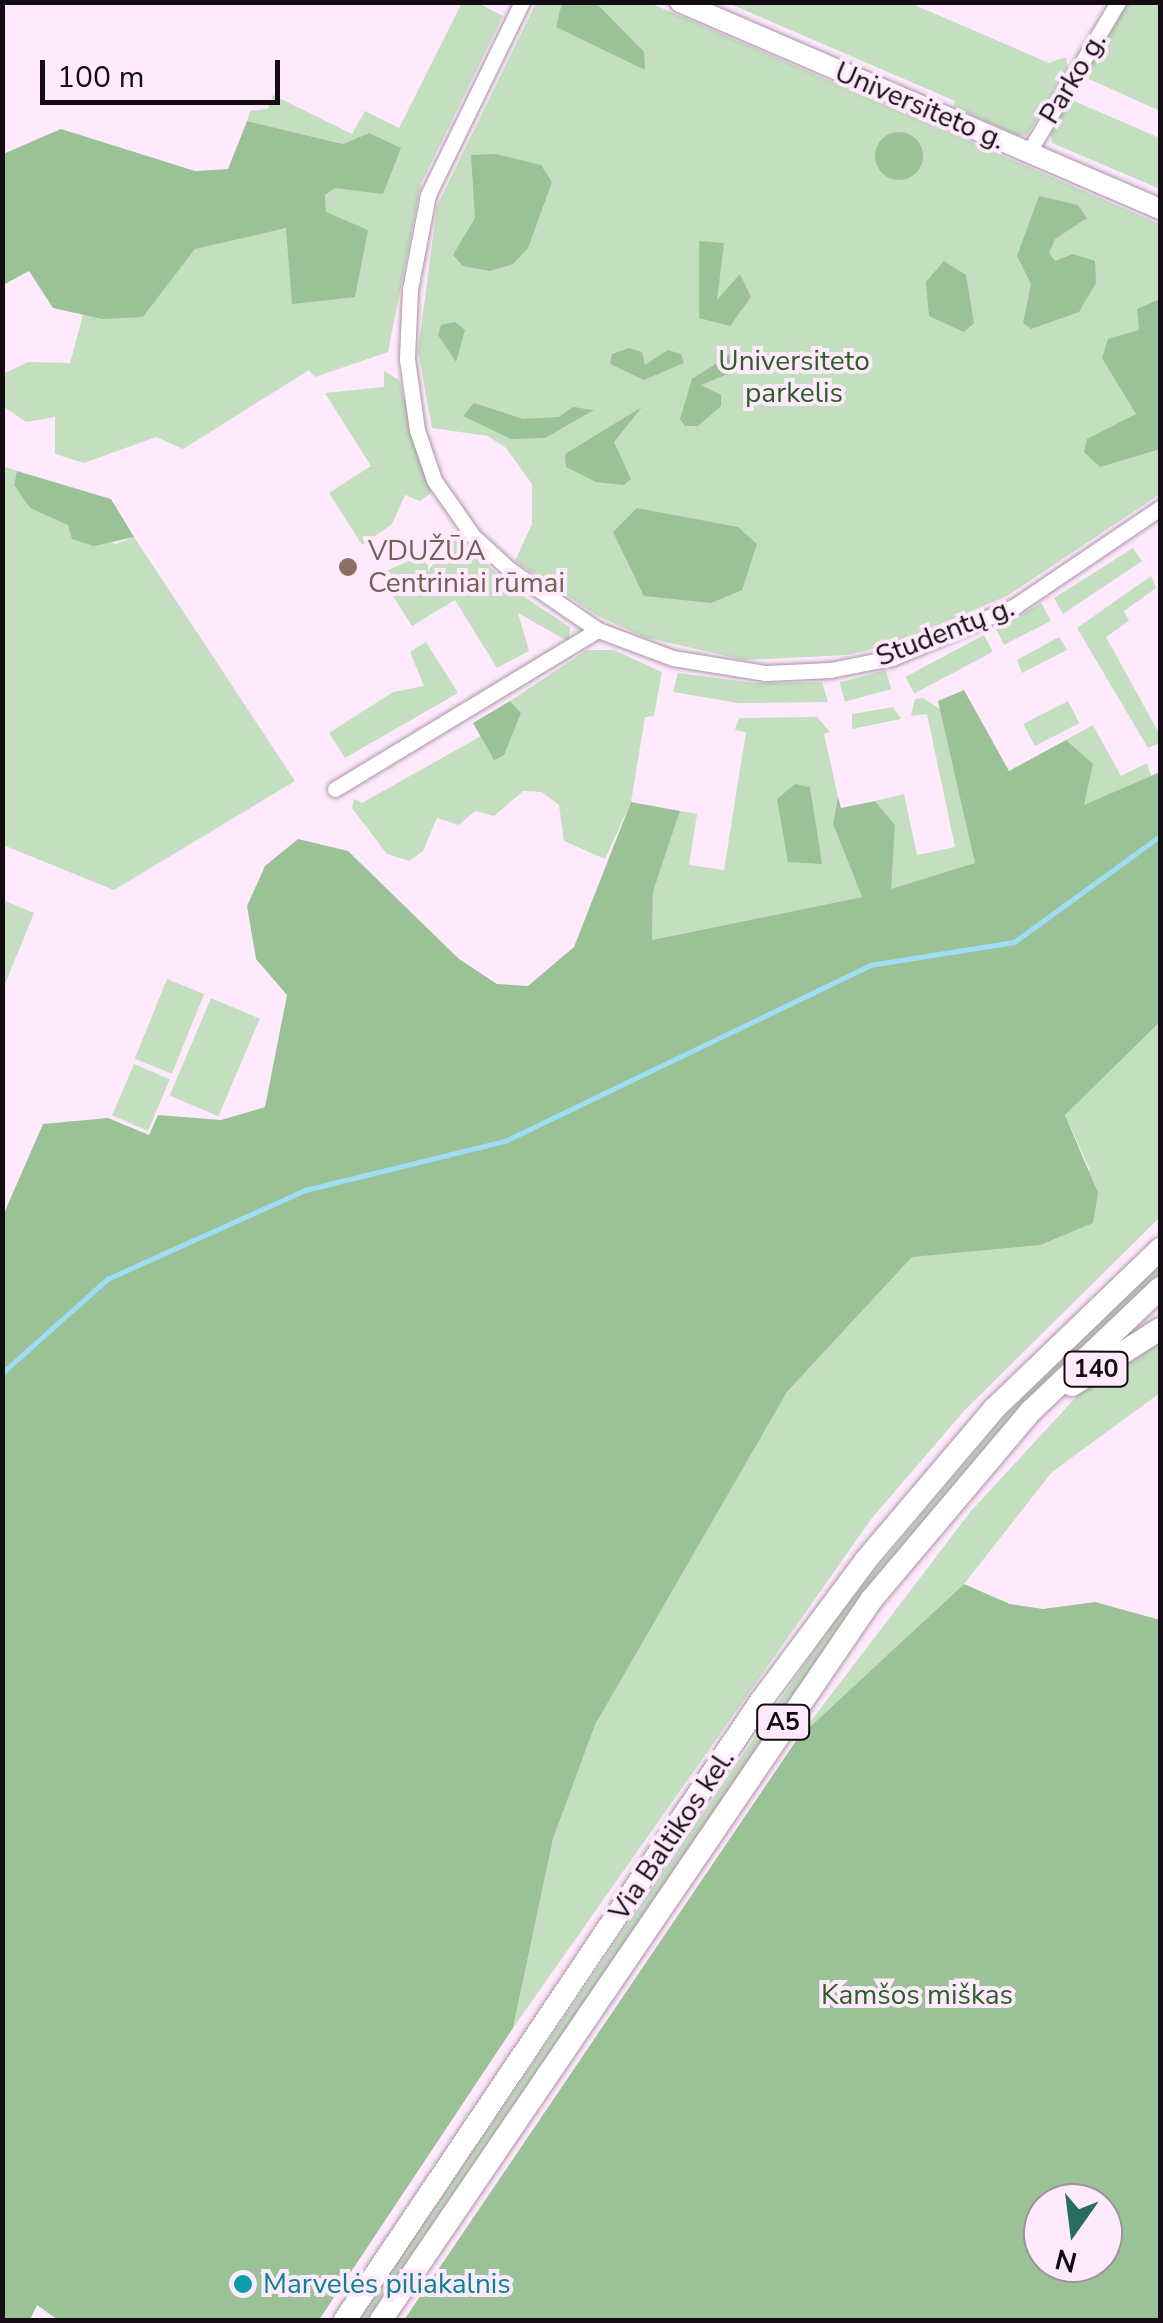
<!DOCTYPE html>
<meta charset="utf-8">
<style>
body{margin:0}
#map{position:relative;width:1163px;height:2323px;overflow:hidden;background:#feeafc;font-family:"Nunito Sans",sans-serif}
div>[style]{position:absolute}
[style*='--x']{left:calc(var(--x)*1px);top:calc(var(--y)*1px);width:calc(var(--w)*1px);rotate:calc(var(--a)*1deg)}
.green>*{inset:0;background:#c3dfbf;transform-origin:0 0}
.forest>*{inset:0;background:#9bc196}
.round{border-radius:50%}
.stream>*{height:5px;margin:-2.5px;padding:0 2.5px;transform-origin:2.5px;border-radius:2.5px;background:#9eddf6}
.roads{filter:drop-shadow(0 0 2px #aa93a8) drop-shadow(0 0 2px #aa93a8)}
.minor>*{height:15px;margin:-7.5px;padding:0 7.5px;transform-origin:7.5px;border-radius:7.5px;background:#fff}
.major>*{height:20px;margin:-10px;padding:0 10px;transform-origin:10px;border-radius:10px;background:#fff}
.highway>*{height:22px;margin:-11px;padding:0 11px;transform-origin:11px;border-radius:11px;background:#fff}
.dots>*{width:28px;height:28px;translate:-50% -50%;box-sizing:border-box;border:5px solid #feeafc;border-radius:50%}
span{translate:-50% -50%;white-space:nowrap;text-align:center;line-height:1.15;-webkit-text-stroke:8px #feeafc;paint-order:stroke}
.shield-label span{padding:2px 8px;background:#feeafc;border:2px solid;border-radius:8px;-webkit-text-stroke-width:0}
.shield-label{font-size:25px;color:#140c13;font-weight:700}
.street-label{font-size:28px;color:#140c13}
.park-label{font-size:28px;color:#2d6027}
.education-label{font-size:28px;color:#785e54}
.left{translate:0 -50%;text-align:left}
.culture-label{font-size:28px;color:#0d838f}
.frame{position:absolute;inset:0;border:5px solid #140c13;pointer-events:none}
.north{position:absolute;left:1023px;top:2183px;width:100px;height:100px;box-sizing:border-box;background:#feeafc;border:2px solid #a0919f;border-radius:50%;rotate:194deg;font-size:28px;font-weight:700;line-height:40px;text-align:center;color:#140c13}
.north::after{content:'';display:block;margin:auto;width:35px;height:45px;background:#286d60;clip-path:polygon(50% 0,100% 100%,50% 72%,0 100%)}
.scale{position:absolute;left:40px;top:60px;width:240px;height:45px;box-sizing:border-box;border:5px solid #140c13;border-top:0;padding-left:12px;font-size:30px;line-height:35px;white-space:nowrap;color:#140c13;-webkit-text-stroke:8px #feeafc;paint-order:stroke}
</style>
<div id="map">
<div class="green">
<div style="clip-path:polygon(462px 3px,478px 3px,503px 16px,421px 184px,388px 352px,315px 377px,309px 370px,183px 449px,156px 437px,84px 463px,55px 454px,55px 417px,26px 422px,3px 406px,3px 374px,28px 362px,70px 363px,83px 315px,143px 317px,195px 249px,267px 230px,341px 224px,326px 212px,325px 194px,369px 133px,343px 144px,247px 121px,250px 111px,268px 109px,273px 95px,352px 134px,365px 111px,399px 128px)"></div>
<div style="clip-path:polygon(536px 3px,650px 3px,1160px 224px,1160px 494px,1007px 596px,894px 644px,848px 655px,744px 660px,644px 637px,596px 615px,515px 561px,532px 524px,532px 484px,506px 448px,488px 436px,432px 428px,418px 351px,437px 206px)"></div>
<div style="clip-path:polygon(728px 3px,910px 3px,1049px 63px,1066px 57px,1068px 69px,1027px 135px,1019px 136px,954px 107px,955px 101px)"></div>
<div style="clip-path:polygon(1127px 3px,1160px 3px,1160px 111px,1089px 79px,1088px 66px)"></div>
<div style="clip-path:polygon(1067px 98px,1160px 138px,1160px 189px,1052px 143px,1050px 129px)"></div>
<div style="clip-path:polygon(384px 371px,399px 380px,431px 493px,420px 501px,405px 495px,392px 524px,362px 545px,329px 493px,371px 466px,325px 393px,384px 387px)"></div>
<div style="clip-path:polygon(2px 466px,17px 471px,14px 485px,30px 508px,115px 544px,134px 537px,295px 781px,114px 890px,3px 845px)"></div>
<div style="clip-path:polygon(454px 533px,515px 591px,570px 627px,569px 642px,518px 613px,529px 651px,497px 668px,455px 600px,412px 626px,379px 574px,418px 557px,447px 560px,445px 543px)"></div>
<div style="clip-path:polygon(1133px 548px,1142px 561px,1063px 614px,1054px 598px)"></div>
<div style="clip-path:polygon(1151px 576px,1156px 588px,1124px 611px,1129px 621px,1106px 637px,1160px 735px,1160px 743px,1148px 748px,1077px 628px)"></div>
<div style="clip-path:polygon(1041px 603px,1051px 621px,1004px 645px,996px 629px)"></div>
<div style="left:984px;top:635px;width:19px;height:89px;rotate:62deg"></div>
<div style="clip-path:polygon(1059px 637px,1067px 650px,1022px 673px,1017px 660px)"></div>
<div style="clip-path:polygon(426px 642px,458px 693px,345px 758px,329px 733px,393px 692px,424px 686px,410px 652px)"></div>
<div style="clip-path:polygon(587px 650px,614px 650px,662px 672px,654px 716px,645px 717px,631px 802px,605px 859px,564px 841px,559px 805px,542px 792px,523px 791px,494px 816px,475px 811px,459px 825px,437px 818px,423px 851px,409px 861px,387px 854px,352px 808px,354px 799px,362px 803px,481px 736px,494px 759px,521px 713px,510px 701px)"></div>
<div style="left:886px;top:670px;width:20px;height:48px;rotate:75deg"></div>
<div style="clip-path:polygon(678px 673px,755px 683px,822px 682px,828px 702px,738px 703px,673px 692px)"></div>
<div style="clip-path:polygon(923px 698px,940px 709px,976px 863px,890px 890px,895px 825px,875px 801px,904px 794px,917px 855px,955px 847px,927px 714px,911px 716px,915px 699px)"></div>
<div style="left:1068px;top:701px;width:25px;height:50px;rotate:63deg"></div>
<div style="clip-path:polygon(893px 707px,901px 719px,852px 729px,852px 714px)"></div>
<div style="clip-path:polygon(817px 717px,830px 732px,824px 734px,838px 797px,833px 824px,862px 897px,652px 940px,653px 892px,680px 811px,697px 814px,689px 865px,724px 870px,746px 732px,735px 730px,739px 718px)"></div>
<div style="clip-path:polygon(1093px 725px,1121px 776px,1147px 763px,1151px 776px,1083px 806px,1066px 740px)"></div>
<div style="clip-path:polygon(3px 900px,34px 913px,3px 989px)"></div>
<div style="left:167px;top:979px;width:40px;height:86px;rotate:22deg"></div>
<div style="left:211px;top:998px;width:53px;height:106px;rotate:23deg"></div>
<div style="clip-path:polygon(1160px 1022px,1160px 1217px,964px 1411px,872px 1518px,513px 2028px,553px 1839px,595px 1725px,787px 1392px,912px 1257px,961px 1249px,1090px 1170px,1065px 1115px)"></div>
<div style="left:134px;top:1064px;width:39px;height:56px;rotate:23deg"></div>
<div style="clip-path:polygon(1160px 1263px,1160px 1275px,1036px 1393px,851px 1610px,368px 2320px,358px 2320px,845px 1605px,1018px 1399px)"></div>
<div style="clip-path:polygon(1160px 1338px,1160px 1393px,1052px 1472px,964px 1584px,798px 1738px,971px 1511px,1078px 1395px)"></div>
</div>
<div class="forest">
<div style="clip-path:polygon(562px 3px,596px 3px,644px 52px,645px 70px,556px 27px)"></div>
<div style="clip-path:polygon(247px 121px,343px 144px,369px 133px,401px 148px,383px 194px,335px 188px,325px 195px,326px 212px,368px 230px,355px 297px,292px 304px,286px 228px,195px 249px,143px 317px,102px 319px,53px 308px,29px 271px,3px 285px,3px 154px,61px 129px,195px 171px,228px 169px)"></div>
<div class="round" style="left:875px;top:132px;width:48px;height:48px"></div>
<div style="clip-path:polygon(496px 154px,541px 165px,552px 182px,528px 248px,513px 264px,490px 271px,463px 266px,453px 255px,475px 218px,471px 155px)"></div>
<div style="clip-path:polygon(1039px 196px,1078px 205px,1087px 218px,1055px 239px,1049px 253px,1055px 261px,1073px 254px,1095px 261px,1096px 283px,1079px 312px,1031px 329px,1023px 323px,1031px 284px,1017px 256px)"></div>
<div style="clip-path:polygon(699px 241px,724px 243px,717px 300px,740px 274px,751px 297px,730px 326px,699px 318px)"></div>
<div style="clip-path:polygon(944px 261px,966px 275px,974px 323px,964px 332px,929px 316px,926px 282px)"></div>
<div style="clip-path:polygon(1160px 299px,1160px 449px,1100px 467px,1084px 452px,1087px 439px,1136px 414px,1102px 358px,1108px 339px,1139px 330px,1137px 309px)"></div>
<div style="clip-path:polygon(455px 322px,465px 330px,456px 362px,438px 335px,441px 325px)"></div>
<div style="clip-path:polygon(629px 348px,642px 352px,645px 365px,668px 350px,681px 354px,684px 363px,644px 380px,610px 364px,612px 354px)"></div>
<div style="clip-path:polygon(731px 354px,740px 369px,701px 385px,721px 395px,721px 406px,698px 426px,685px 426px,680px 419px,692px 379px)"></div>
<div style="clip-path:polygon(474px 403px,523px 419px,559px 417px,573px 407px,594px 410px,545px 438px,511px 439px,463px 416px)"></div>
<div style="clip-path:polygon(642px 407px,614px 442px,631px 479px,624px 485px,596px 482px,566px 467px,565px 454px)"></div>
<div style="clip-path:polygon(17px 471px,111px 499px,134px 537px,94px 546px,72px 539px,68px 525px,30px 508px,14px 485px)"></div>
<div style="clip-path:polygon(637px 508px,738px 527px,757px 544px,742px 590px,711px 603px,644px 596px,613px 532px)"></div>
<div style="clip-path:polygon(964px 690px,1009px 771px,1066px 740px,1093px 764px,1084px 805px,1160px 772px,1160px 1022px,1065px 1115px,1098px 1193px,1093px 1223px,1040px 1245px,912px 1257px,787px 1392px,595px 1725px,553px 1839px,513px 2028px,319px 2320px,58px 2320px,37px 2305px,30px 2320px,3px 2320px,2px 1218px,43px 1124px,108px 1118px,149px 1135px,158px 1115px,221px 1120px,265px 1107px,287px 995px,256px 959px,247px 906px,265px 866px,298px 839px,348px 851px,459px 959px,497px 984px,528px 986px,574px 947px,631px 802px,680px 811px,653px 892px,652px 940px,862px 897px,833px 824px,838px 797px,841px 808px,875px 801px,895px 825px,891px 889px,975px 863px,938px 701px)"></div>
<div style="clip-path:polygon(510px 701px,521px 713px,504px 755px,494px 760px,473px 723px)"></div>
<div style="clip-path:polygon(795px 784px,810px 787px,822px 864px,788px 862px,777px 799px)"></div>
<div style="clip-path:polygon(evenodd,964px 1584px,1010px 1604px,1043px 1609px,1095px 1602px,1160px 1620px,1160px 2320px,404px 2320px,798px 1738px,964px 1584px,1043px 2203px,1103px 2203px,1103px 2263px,1043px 2263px,1043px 2203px)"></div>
</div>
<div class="stream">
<div style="--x:2;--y:1373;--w:141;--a:-41.8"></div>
<div style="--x:107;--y:1279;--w:217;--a:-24.2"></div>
<div style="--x:305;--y:1190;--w:206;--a:-13.8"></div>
<div style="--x:505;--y:1141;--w:405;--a:-25.7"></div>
<div style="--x:870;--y:965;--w:146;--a:-9.1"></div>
<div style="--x:1014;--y:942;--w:180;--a:-36"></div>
</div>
<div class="roads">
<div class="minor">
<div style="--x:522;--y:2;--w:215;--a:116"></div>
<div style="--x:428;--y:195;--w:96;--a:100.8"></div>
<div style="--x:410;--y:289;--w:70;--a:92.5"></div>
<div style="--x:407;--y:359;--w:72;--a:82"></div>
<div style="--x:417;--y:430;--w:53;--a:71.2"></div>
<div style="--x:434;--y:480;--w:68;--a:55.1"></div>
<div style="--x:473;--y:536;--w:50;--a:42.6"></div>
<div style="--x:510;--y:570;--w:107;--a:34.3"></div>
<div style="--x:598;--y:630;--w:80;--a:20.5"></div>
<div style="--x:673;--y:658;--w:94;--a:9.2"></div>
<div style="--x:766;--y:673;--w:64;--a:-2.7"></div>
<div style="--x:830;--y:670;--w:63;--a:-11"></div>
<div style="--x:892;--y:658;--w:134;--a:-22.9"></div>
<div style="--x:1015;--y:606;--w:175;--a:-34.1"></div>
<div style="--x:1028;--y:153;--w:176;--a:-59.2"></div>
<div style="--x:335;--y:789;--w:307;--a:-31.2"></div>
</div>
<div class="major">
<div style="--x:680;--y:2;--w:523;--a:23.33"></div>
</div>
<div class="highway">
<div style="--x:1072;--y:1385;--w:104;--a:-32.5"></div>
<div style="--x:345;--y:2320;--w:746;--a:-56.1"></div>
<div style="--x:761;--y:1701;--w:176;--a:-53.3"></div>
<div style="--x:866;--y:1560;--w:198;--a:-49.7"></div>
<div style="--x:994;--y:1409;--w:231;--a:-43.9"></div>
<div style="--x:381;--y:2320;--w:872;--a:-55.75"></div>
<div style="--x:872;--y:1599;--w:246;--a:-49.8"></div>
<div style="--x:1031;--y:1411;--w:178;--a:-43.6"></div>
</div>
</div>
<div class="dots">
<div style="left:348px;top:567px;background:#8d6e63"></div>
<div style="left:243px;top:2284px;background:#0f9aa8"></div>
</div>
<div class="shield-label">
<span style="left:1096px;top:1369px">140</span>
<span style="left:783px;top:1722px">A5</span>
</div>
<div class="street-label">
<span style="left:1073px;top:78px;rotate:-59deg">Parko g.</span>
<span style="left:920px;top:106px;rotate:23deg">Universiteto g.</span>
<span style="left:945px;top:632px;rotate:-21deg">Studentų g.</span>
<span style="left:672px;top:1835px;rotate:-56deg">Via Baltikos kel.</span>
</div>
<div class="park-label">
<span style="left:794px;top:377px">Universiteto<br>parkelis</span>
<span style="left:917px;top:1995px">Kamšos miškas</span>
</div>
<div class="education-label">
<span class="left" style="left:368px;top:567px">VDUŽŪA<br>Centriniai rūmai</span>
</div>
<div class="culture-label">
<span class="left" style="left:263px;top:2284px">Marvelės piliakalnis</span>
</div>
<div class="frame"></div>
<div class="north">N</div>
<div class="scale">100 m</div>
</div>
